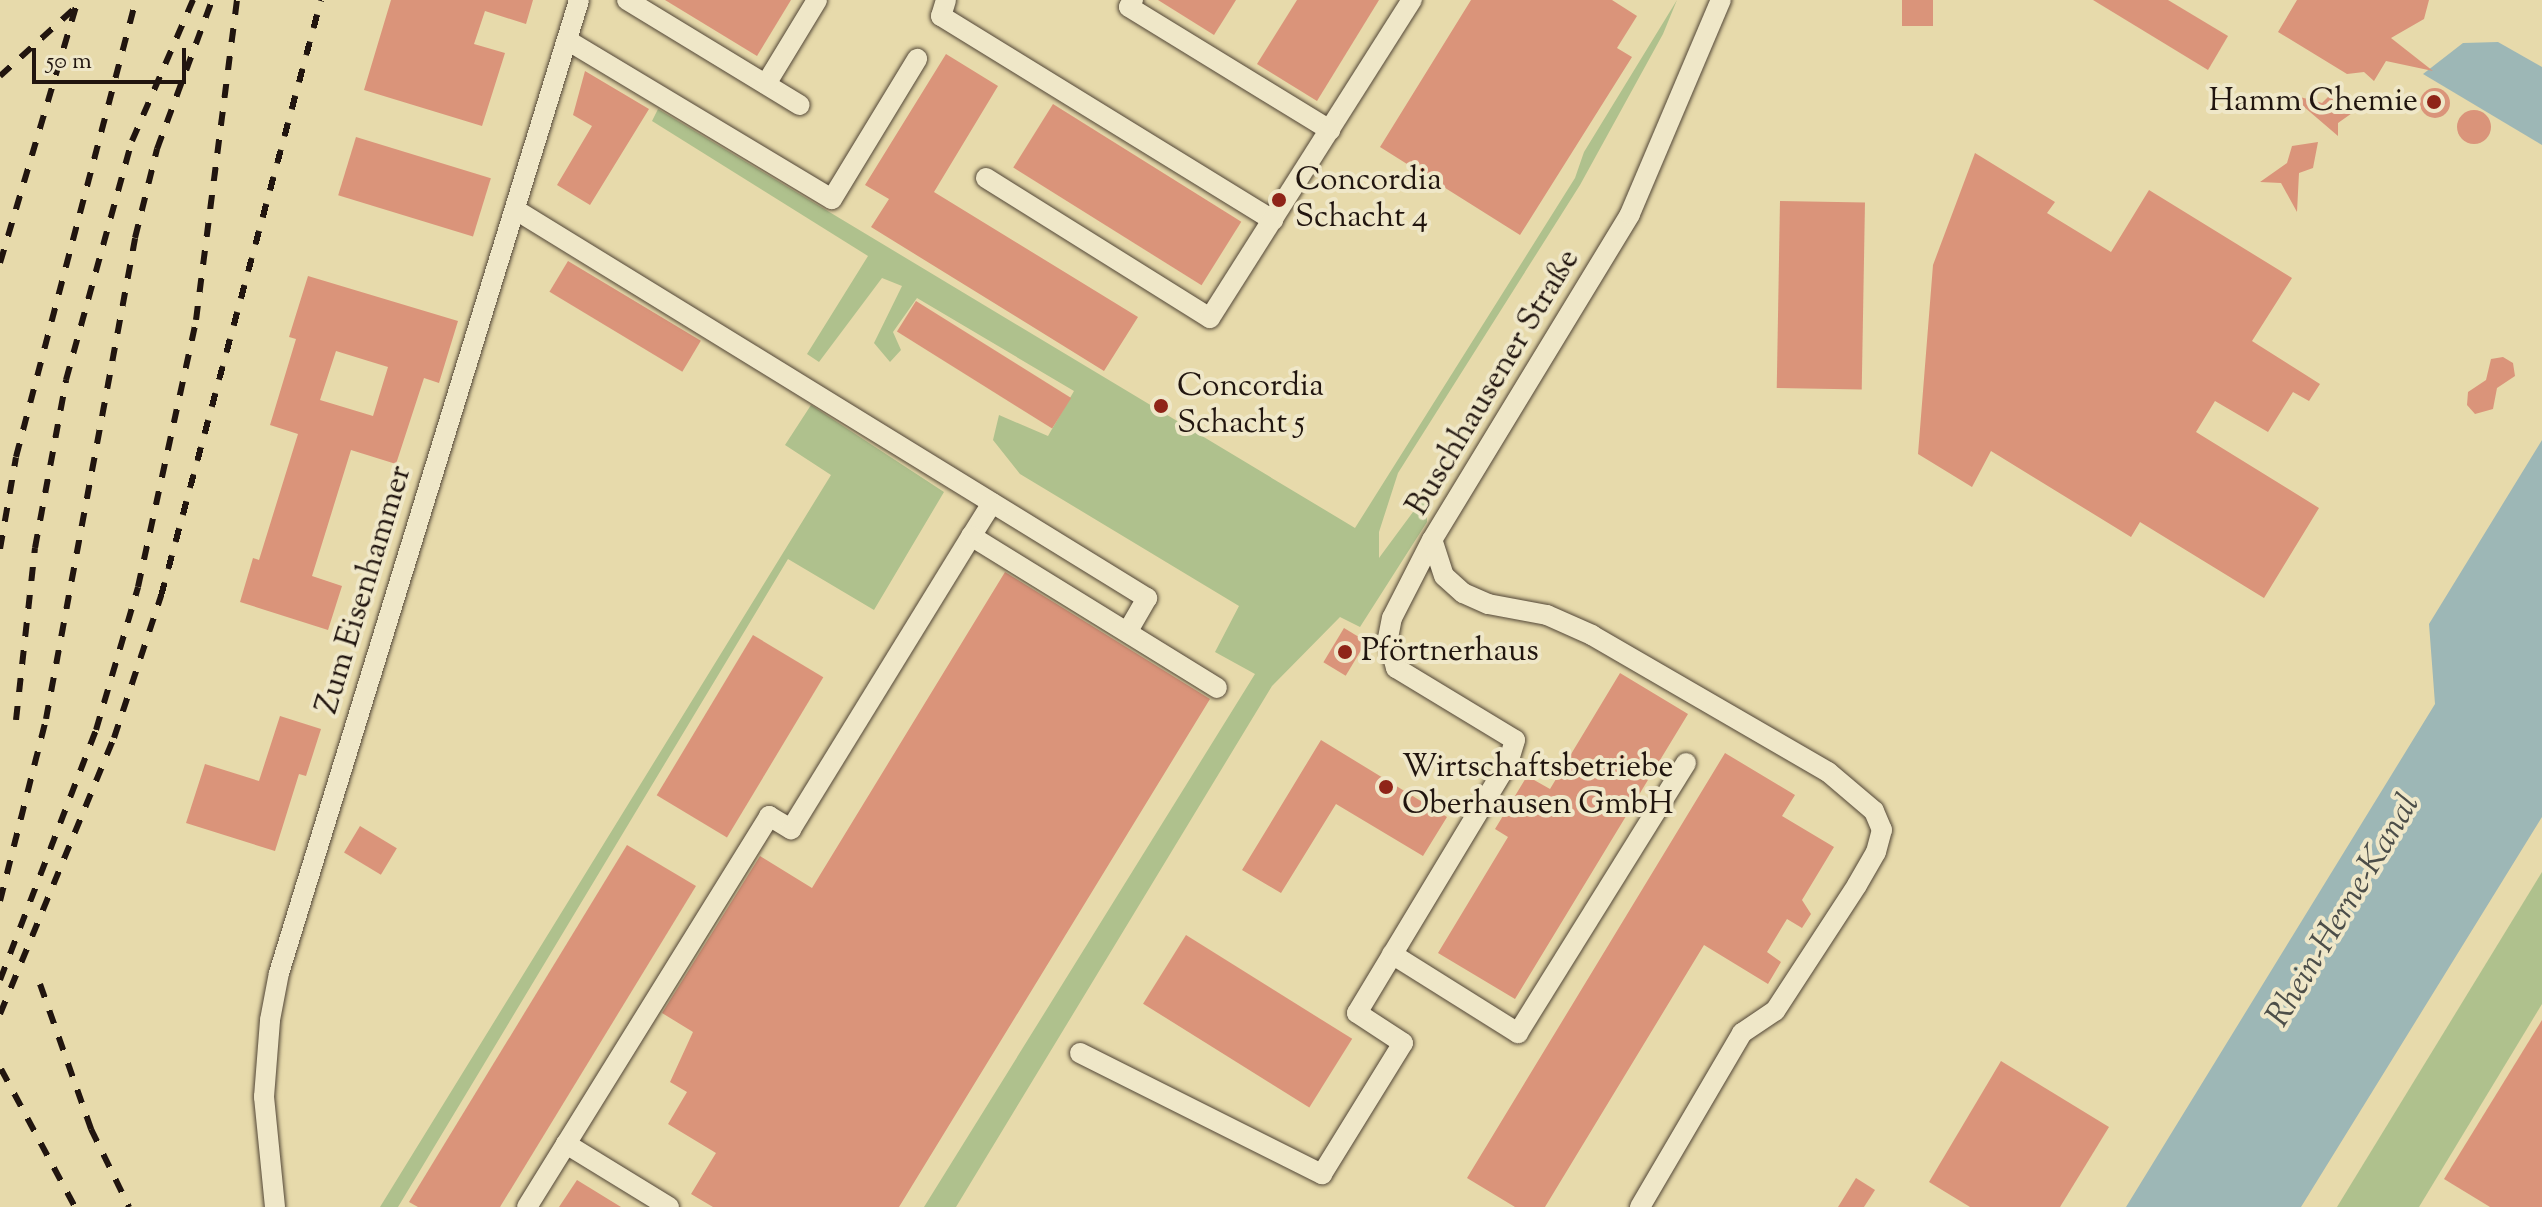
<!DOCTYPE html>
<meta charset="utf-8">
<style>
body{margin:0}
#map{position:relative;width:2542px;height:1207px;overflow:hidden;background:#e7daab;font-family:"Sorts Mill Goudy",serif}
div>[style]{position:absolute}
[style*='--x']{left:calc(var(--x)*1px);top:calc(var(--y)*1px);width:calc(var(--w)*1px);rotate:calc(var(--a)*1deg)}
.green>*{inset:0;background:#afc18d}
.water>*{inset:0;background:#9db7b6}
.building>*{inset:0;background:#da947a;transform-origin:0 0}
.round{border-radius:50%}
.roads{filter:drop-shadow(0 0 2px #524636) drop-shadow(0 0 2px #524636)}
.minor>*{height:20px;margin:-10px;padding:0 10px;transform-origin:10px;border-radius:10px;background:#efe7c8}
.rail>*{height:6px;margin-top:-3px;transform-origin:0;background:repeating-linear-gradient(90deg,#21150f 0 14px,transparent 0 28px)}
.dots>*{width:22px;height:22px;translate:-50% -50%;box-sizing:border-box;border:4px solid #efe7c8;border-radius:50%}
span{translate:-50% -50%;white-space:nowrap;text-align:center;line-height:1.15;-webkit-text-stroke:8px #efe7c8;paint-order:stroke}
.poi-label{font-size:32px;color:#21150f}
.right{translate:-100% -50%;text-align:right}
.left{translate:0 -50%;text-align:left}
.street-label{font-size:32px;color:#21150f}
.water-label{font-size:34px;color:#4c4e49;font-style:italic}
.scale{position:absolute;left:32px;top:48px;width:154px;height:36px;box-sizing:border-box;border:4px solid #21150f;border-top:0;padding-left:10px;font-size:24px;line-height:28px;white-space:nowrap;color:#21150f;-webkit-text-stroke:6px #efe7c8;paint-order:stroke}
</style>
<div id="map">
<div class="green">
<div style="clip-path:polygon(1677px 0,1663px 34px,1580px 185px,1398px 473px,1379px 532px,1379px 558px,1427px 493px,1427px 522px,1360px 627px,1340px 617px,1272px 686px,956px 1207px,924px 1207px,1255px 674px,1215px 652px,1239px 606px,1020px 474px,993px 440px,999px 415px,1048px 436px,1074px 391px,917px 298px,893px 332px,901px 350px,890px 362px,874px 343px,902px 286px,882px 278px,819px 362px,807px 354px,868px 256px,652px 121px,658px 109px,1355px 528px,1575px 178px,1584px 152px)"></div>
<div style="clip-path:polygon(811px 405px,944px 492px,874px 610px,788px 559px,398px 1207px,380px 1207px,831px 475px,785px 445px)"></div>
<div style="clip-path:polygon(2542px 872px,2542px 1004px,2419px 1207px,2337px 1207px)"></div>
</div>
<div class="water">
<div style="clip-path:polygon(2498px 42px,2542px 67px,2542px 145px,2423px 74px,2463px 43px)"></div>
<div style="clip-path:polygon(2542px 440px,2542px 817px,2301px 1207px,2126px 1207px,2435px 704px,2429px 624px)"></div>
</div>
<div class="building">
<div style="clip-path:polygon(391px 0,533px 0,526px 24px,485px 11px,474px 44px,505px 53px,482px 126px,364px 90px)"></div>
<div style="clip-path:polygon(665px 0,791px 0,757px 56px)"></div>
<div style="clip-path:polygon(1158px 0,1236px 0,1214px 35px)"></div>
<div style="clip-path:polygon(1297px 0,1379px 0,1317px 101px,1257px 64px)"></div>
<div style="clip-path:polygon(1471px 0,1612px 0,1637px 16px,1617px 48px,1632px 57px,1520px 235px,1380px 147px)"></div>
<div style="left:1902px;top:0;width:31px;height:26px"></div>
<div style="clip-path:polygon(2093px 0,2168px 0,2228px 36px,2208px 70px)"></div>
<div style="clip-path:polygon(2297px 0,2429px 0,2424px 19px,2391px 38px,2433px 71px,2386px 61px,2374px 81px,2364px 72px,2347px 74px,2278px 32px)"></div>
<div style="clip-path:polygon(946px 54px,998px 86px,934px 192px,1138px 317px,1104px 371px,871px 227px,889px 199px,865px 185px)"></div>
<div style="clip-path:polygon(585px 71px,649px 109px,590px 205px,557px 185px,592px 126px,573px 115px)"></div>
<div class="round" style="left:2420px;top:88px;width:30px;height:30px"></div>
<div style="clip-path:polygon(2289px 94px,2322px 103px,2330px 95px,2337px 106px,2355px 111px,2338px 123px,2338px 136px)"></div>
<div style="left:1053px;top:104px;width:222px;height:75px;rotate:32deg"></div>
<div class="round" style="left:2457px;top:110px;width:34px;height:34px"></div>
<div style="left:356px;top:137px;width:141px;height:61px;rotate:17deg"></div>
<div style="clip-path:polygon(2318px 142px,2313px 168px,2299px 173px,2297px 212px,2281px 183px,2260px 182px,2287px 163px,2292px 146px)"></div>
<div style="clip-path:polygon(1975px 153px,2055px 202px,2047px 213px,2111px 252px,2149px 190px,2292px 278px,2252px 341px,2320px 384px,2309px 401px,2293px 392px,2268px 432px,2215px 401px,2196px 432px,2319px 508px,2264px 598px,2140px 522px,2131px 537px,1991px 451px,1972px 487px,1918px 454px,1933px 265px)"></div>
<div style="left:1780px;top:201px;width:85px;height:187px;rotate:1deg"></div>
<div style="left:568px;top:261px;width:155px;height:36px;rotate:31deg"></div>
<div style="clip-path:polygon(evenodd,308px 276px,458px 321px,439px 383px,424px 378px,396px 464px,351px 450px,312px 576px,342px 586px,328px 630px,240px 602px,253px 558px,259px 560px,298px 434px,270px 425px,296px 339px,289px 337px,308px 276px,336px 351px,388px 367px,373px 416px,320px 400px,336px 351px)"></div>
<div style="left:916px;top:301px;width:183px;height:36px;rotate:32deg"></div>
<div style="clip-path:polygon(2503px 357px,2513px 363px,2515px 376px,2497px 388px,2493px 409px,2475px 414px,2467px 405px,2468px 392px,2486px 380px,2491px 359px)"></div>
<div style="clip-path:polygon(1005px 572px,1210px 699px,899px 1207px,713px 1207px,691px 1194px,716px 1153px,668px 1124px,687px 1092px,670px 1082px,693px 1032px,662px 1013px,760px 856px,812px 888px)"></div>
<div style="left:1344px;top:628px;width:26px;height:40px;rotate:31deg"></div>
<div style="left:753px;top:635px;width:82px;height:187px;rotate:31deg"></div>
<div style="clip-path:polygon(1620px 673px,1688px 714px,1515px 999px,1438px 953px,1508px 837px,1495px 829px,1527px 776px,1550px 789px)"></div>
<div style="clip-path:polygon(280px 716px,321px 729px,306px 776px,299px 774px,275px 851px,186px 823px,205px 764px,259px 781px)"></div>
<div style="clip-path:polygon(1321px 740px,1447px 817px,1423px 856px,1336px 804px,1281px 893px,1242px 870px)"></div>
<div style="clip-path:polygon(1725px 753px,1795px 795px,1782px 816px,1834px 847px,1802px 900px,1811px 914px,1802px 928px,1787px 919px,1767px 952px,1781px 962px,1768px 984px,1704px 945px,1545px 1207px,1515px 1207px,1467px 1178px)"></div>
<div style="left:360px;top:826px;width:43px;height:31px;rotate:31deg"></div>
<div style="clip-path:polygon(627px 845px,696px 886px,500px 1207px,418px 1207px,409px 1202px)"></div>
<div style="left:1186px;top:935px;width:196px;height:81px;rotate:32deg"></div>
<div style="clip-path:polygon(2542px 1020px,2542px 1207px,2490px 1207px,2444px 1179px)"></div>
<div style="clip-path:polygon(2001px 1061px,2109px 1127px,2060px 1207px,1970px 1207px,1929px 1182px)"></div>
<div style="clip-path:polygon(1856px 1178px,1875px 1190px,1864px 1207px,1838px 1207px)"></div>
<div style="clip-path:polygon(577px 1180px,621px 1207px,559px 1207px)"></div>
</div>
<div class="roads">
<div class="minor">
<div style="--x:627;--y:0;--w:202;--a:31.3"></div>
<div style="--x:946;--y:0;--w:17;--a:107"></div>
<div style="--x:941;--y:16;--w:390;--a:31.6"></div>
<div style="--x:1133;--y:0;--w:8;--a:120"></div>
<div style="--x:1129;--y:7;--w:236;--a:31.5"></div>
<div style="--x:567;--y:40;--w:309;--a:31"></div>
<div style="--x:832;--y:199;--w:164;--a:-58.7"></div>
<div style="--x:766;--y:84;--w:98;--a:-58.7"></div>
<div style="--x:986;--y:178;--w:264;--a:32"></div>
<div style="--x:1210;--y:318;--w:377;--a:-57.6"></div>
<div style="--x:516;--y:210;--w:741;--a:31.59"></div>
<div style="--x:1147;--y:598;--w:39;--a:120"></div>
<div style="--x:992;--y:503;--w:39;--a:122"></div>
<div style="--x:971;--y:536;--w:289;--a:31.7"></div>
<div style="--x:1392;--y:954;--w:149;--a:32.1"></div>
<div style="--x:1518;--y:1033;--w:318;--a:-58.1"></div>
<div style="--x:1080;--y:1053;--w:271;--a:26.6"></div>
<div style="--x:1322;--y:1174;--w:154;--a:-58.3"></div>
<div style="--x:1403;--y:1043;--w:55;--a:-146.9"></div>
<div style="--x:1357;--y:1013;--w:292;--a:-58.9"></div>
<div style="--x:1508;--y:763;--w:24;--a:-73"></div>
<div style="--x:1515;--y:740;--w:139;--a:-148.8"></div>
<div style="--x:1396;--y:668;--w:31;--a:-105"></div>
<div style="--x:1388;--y:638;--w:20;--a:-79"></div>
<div style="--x:1392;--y:618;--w:88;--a:-62.9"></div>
<div style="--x:275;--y:1207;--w:111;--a:-95.7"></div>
<div style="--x:264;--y:1097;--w:77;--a:-85.5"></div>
<div style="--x:270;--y:1020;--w:48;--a:-79.2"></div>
<div style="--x:279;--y:973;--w:1018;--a:-72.86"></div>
<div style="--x:527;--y:1207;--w:74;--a:-58.2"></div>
<div style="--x:669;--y:1207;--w:121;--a:-148.5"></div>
<div style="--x:566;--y:1144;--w:386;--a:-58.2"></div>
<div style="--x:769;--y:816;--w:26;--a:31"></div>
<div style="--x:791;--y:829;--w:344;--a:-58.4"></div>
<div style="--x:1640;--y:1207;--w:202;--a:-59.6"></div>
<div style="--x:1742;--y:1033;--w:40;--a:-34"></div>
<div style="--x:1775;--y:1011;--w:150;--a:-56.9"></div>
<div style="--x:1857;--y:885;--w:38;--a:-60"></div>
<div style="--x:1876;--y:852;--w:23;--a:-75"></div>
<div style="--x:1882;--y:830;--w:21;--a:-113"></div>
<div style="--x:1874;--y:811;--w:60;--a:-139.7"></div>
<div style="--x:1828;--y:772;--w:273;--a:-149.9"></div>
<div style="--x:1592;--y:635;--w:49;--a:-156"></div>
<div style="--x:1547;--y:615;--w:60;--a:-169.4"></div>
<div style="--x:1488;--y:604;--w:27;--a:-156"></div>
<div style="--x:1463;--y:593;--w:25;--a:-138"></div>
<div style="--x:1444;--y:576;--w:38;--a:-108"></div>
<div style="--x:1432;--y:540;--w:381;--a:-58.7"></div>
<div style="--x:1630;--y:214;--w:233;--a:-67"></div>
</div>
</div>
<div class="rail">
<div style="--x:0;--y:76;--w:100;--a:-42.2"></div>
<div style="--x:0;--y:263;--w:274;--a:-73.5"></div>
<div style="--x:0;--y:549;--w:93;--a:-80.1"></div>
<div style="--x:16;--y:457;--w:472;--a:-75.3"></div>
<div style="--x:16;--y:720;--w:173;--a:-83.7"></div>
<div style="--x:35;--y:548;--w:171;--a:-79.5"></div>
<div style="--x:66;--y:380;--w:248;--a:-74.6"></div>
<div style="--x:132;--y:141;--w:154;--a:-66.6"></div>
<div style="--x:0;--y:901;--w:188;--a:-75.8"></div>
<div style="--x:46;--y:719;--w:489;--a:-79.5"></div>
<div style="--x:135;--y:238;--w:92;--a:-76.1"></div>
<div style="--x:157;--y:149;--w:159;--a:-69.7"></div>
<div style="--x:0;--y:980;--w:268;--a:-69"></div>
<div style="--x:96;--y:730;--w:149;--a:-73.6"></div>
<div style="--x:138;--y:587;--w:273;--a:-77.7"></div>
<div style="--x:196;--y:320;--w:323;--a:-82.7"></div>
<div style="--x:40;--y:984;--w:154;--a:70.6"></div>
<div style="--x:91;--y:1129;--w:87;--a:64"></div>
<div style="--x:0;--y:1014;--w:299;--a:-67.6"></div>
<div style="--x:114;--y:738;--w:150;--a:-71.7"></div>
<div style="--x:161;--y:596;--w:617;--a:-74.97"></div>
<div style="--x:1;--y:1069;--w:157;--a:61.8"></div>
</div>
<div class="dots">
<div style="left:2434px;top:102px;background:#8f2418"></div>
<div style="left:1279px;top:200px;background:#8f2418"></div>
<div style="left:1161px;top:406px;background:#8f2418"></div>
<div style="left:1345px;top:652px;background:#8f2418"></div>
<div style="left:1386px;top:787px;background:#8f2418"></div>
</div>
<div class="poi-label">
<span class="right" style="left:2418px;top:102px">Hamm Chemie</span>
<span class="left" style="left:1295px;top:200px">Concordia<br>Schacht 4</span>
<span class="left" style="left:1177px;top:406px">Concordia<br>Schacht 5</span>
<span class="left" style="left:1361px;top:652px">Pförtnerhaus</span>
<span class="left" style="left:1402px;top:787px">Wirtschaftsbetriebe<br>Oberhausen GmbH</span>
</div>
<div class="street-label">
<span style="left:1494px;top:383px;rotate:-59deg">Buschhausener Straße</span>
<span style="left:365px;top:590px;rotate:-73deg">Zum Eisenhammer</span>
</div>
<div class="water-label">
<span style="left:2344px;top:911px;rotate:-59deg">Rhein-Herne-Kanal</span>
</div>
<div class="scale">50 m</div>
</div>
